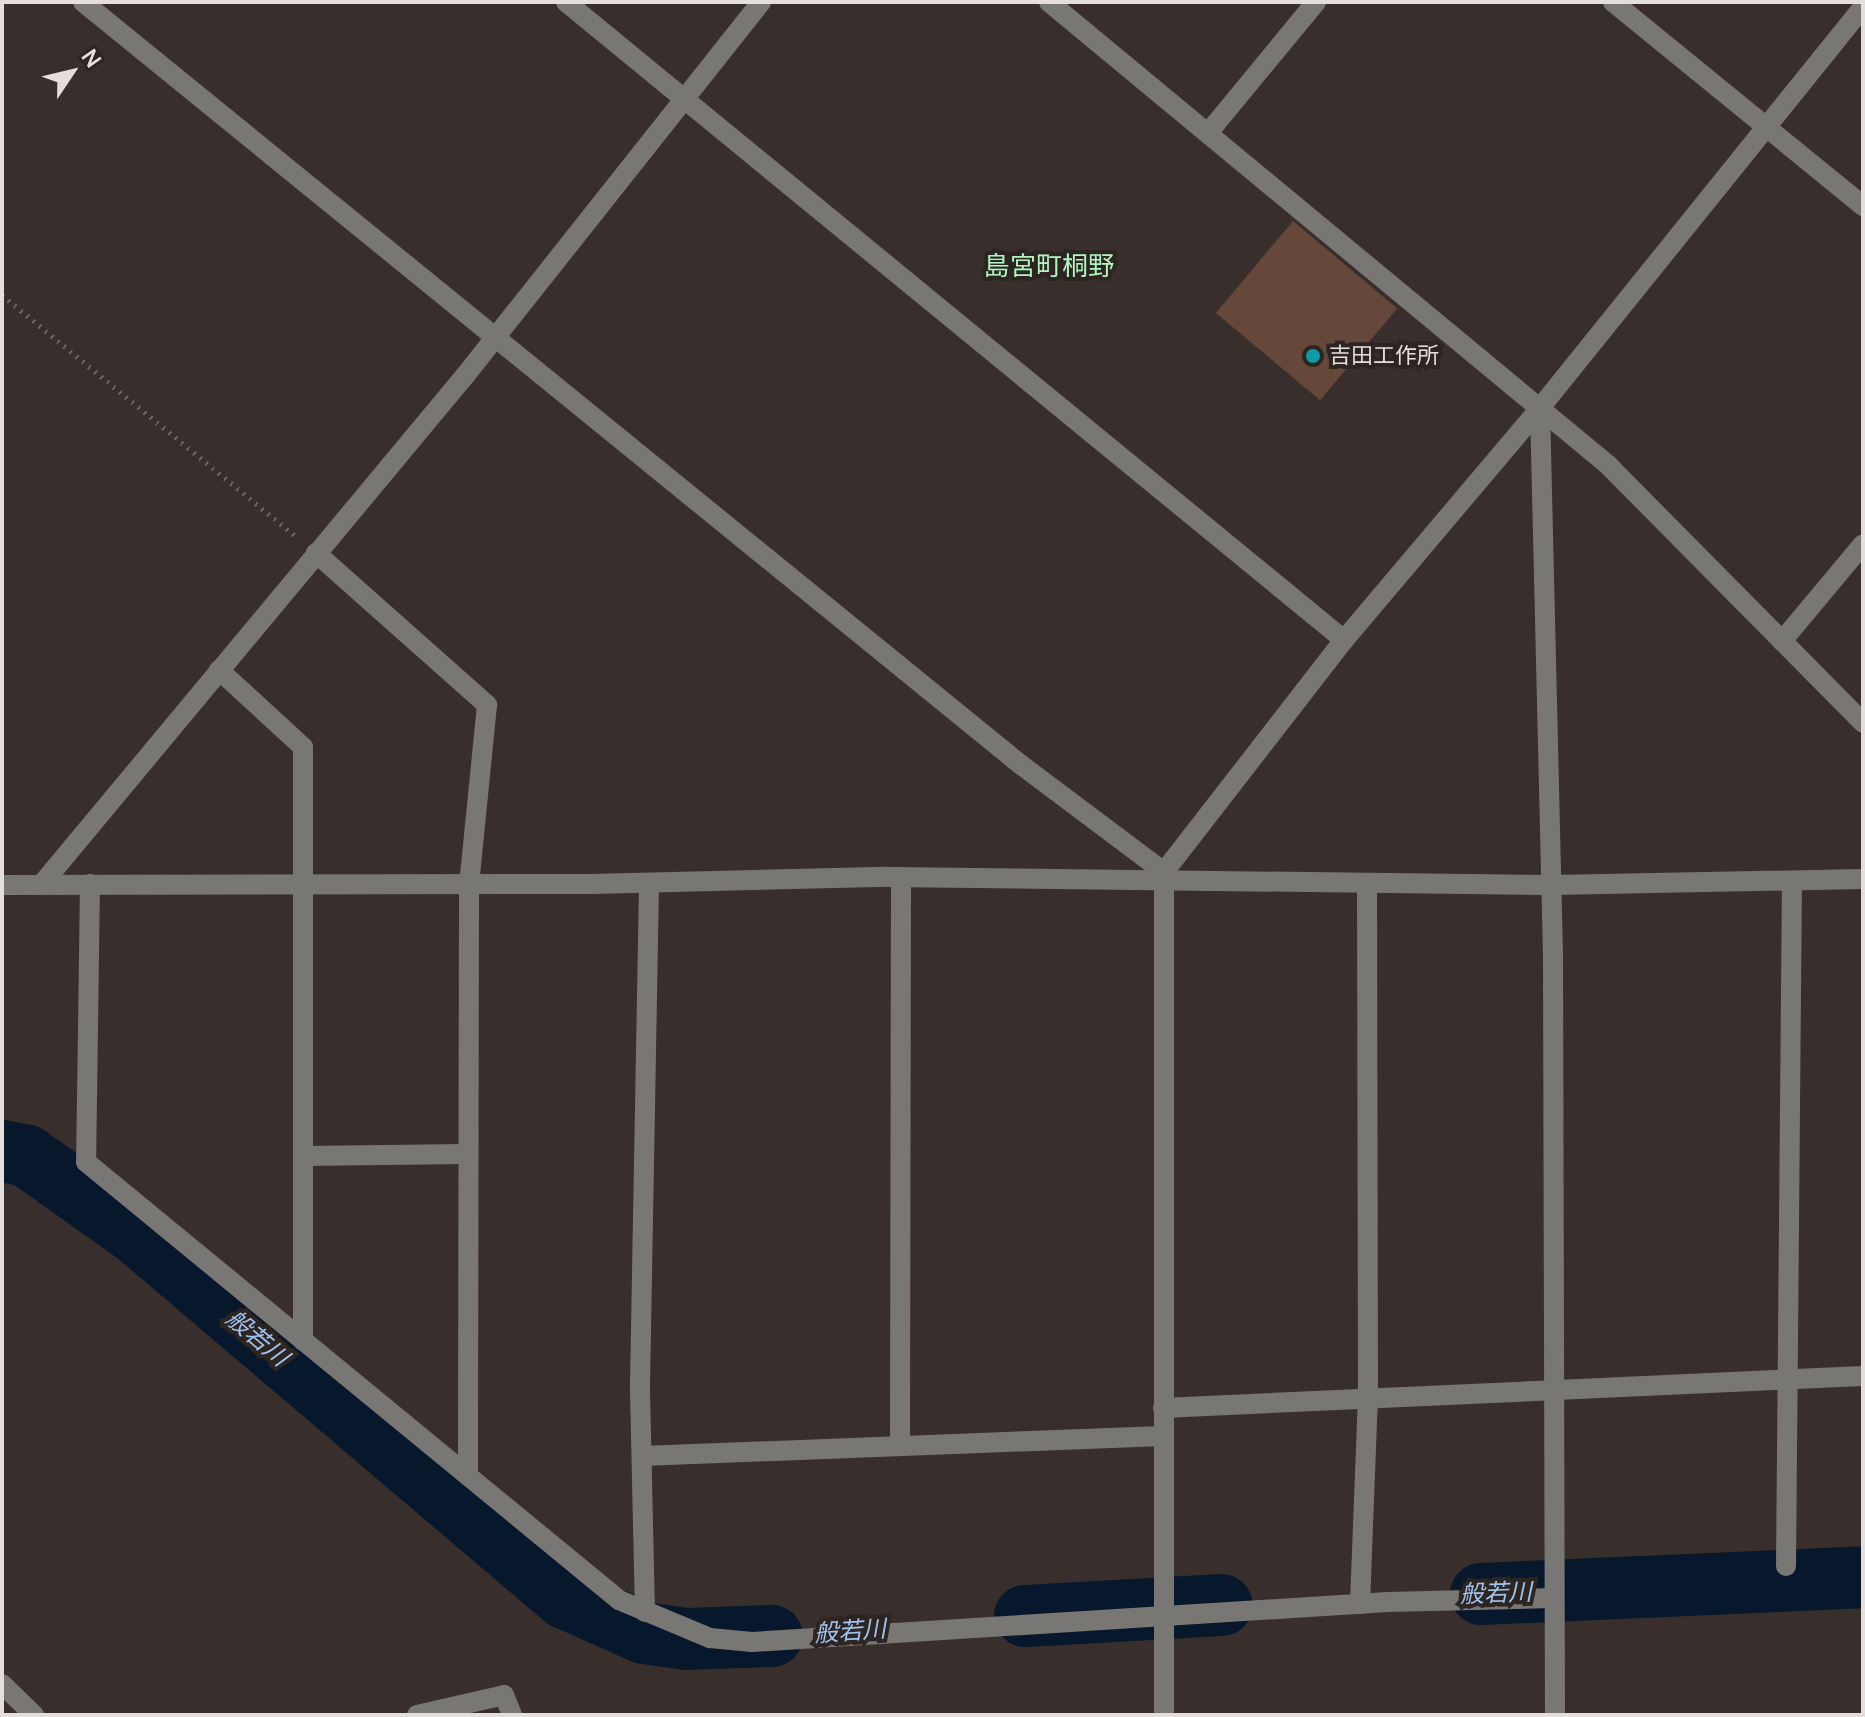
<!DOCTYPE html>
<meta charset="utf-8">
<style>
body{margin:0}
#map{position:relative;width:1865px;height:1717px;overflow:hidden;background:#382f2c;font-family:Manrope,"Noto Sans JP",sans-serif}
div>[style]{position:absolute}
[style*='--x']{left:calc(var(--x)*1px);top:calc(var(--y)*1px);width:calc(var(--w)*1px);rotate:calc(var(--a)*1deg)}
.river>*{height:62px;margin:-31px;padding:0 31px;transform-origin:31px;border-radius:31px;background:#08182c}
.building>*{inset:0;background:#654839;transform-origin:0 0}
.path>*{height:5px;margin-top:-2.5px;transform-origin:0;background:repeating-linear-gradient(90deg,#6c6461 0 2px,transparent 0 8px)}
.minor>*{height:20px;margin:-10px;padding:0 10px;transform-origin:10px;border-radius:10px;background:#797774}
.dots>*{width:22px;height:22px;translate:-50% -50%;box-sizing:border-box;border:4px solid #2d2522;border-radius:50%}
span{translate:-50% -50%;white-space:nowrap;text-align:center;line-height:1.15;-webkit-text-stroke:8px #2d2522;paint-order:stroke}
.poi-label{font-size:22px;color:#e4dfdd}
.left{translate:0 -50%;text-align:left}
.water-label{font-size:24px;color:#a2c4f3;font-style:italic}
.quarter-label{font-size:26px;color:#b0f4bf}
.frame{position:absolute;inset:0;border:4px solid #e4dfdd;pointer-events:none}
.north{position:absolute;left:32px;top:32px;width:80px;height:80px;-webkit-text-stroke:6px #2d2522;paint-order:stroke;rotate:55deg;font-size:22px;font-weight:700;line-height:32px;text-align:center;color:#e4dfdd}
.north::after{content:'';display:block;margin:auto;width:28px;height:36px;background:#e4dfdd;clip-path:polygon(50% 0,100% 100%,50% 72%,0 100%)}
</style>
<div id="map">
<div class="river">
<div style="--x:2;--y:1151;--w:25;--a:11"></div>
<div style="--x:27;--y:1156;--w:136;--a:35.4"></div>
<div style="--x:138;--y:1235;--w:560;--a:40.37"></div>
<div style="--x:565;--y:1598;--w:86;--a:23.9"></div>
<div style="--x:644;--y:1633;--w:42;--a:8.1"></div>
<div style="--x:686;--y:1639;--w:86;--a:-2"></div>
<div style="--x:1481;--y:1594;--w:382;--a:-2.5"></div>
<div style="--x:1025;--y:1616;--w:197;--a:-3.2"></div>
</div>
<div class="building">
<div style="left:1293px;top:221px;width:136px;height:120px;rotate:40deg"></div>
</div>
<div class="path">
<div style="--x:2;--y:295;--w:383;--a:39.4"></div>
</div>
<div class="minor">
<div style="--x:83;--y:2;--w:1208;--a:39.12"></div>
<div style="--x:1020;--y:764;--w:180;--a:36.9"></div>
<div style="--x:566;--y:2;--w:1006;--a:39.35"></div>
<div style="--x:1049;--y:2;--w:726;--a:39.63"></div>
<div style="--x:1608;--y:465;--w:363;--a:45.3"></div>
<div style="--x:1613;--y:2;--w:323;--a:39.2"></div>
<div style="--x:1208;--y:133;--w:170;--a:-50.5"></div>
<div style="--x:1540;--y:408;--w:549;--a:88.64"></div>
<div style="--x:1553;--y:957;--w:758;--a:89.85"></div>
<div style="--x:316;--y:553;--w:229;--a:41.6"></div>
<div style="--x:487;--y:705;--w:181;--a:95.7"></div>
<div style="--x:469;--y:885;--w:590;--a:90.1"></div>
<div style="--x:1782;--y:641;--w:126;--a:-50.1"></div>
<div style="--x:219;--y:670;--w:114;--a:42.5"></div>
<div style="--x:303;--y:747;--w:594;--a:90"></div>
<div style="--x:42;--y:884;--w:660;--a:-50.23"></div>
<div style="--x:464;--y:377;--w:478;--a:-51.6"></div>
<div style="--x:90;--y:884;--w:278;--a:90.8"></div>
<div style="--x:86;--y:1162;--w:690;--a:39.41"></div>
<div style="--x:619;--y:1600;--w:99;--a:22.7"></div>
<div style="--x:710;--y:1638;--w:42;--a:5.4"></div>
<div style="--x:752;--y:1642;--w:637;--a:-3.6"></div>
<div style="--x:1388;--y:1602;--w:165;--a:-1.4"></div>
<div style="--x:2;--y:885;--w:589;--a:-0.1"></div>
<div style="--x:591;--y:884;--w:296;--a:-1.4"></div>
<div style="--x:887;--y:877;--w:665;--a:0.69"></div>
<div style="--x:1552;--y:885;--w:311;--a:-1.1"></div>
<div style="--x:303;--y:1156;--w:163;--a:-0.7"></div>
<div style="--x:1163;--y:1408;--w:701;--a:-2.62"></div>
<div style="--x:900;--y:1445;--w:568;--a:-89.9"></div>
<div style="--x:642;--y:1456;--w:521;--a:-2.2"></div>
<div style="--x:1786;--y:1566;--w:685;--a:-89.5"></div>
<div style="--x:1360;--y:1604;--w:204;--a:-87.8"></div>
<div style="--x:1368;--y:1400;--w:516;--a:-90.11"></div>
<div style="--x:645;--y:1612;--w:227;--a:-91.3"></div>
<div style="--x:640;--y:1385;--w:502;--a:-88.97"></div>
<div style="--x:2;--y:1684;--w:45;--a:44.1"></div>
<div style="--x:417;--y:1715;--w:89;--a:-12.9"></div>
<div style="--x:504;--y:1695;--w:22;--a:68"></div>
<div style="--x:1164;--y:1715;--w:843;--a:-90"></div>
<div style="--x:1164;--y:872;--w:294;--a:-52.2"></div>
<div style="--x:1344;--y:640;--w:304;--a:-49.8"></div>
<div style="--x:1540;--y:408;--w:515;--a:-51.15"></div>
</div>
<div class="dots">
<div style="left:1313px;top:356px;background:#0f9aa8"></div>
</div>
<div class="poi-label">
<span class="left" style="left:1329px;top:356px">吉田工作所</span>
</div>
<div class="water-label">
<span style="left:258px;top:1337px;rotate:40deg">般若川</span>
<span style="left:1496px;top:1592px;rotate:-2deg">般若川</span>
<span style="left:850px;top:1630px;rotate:-4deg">般若川</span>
</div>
<div class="quarter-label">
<span style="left:1049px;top:266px">島宮町桐野</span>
</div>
<div class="frame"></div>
<div class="north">N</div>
</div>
